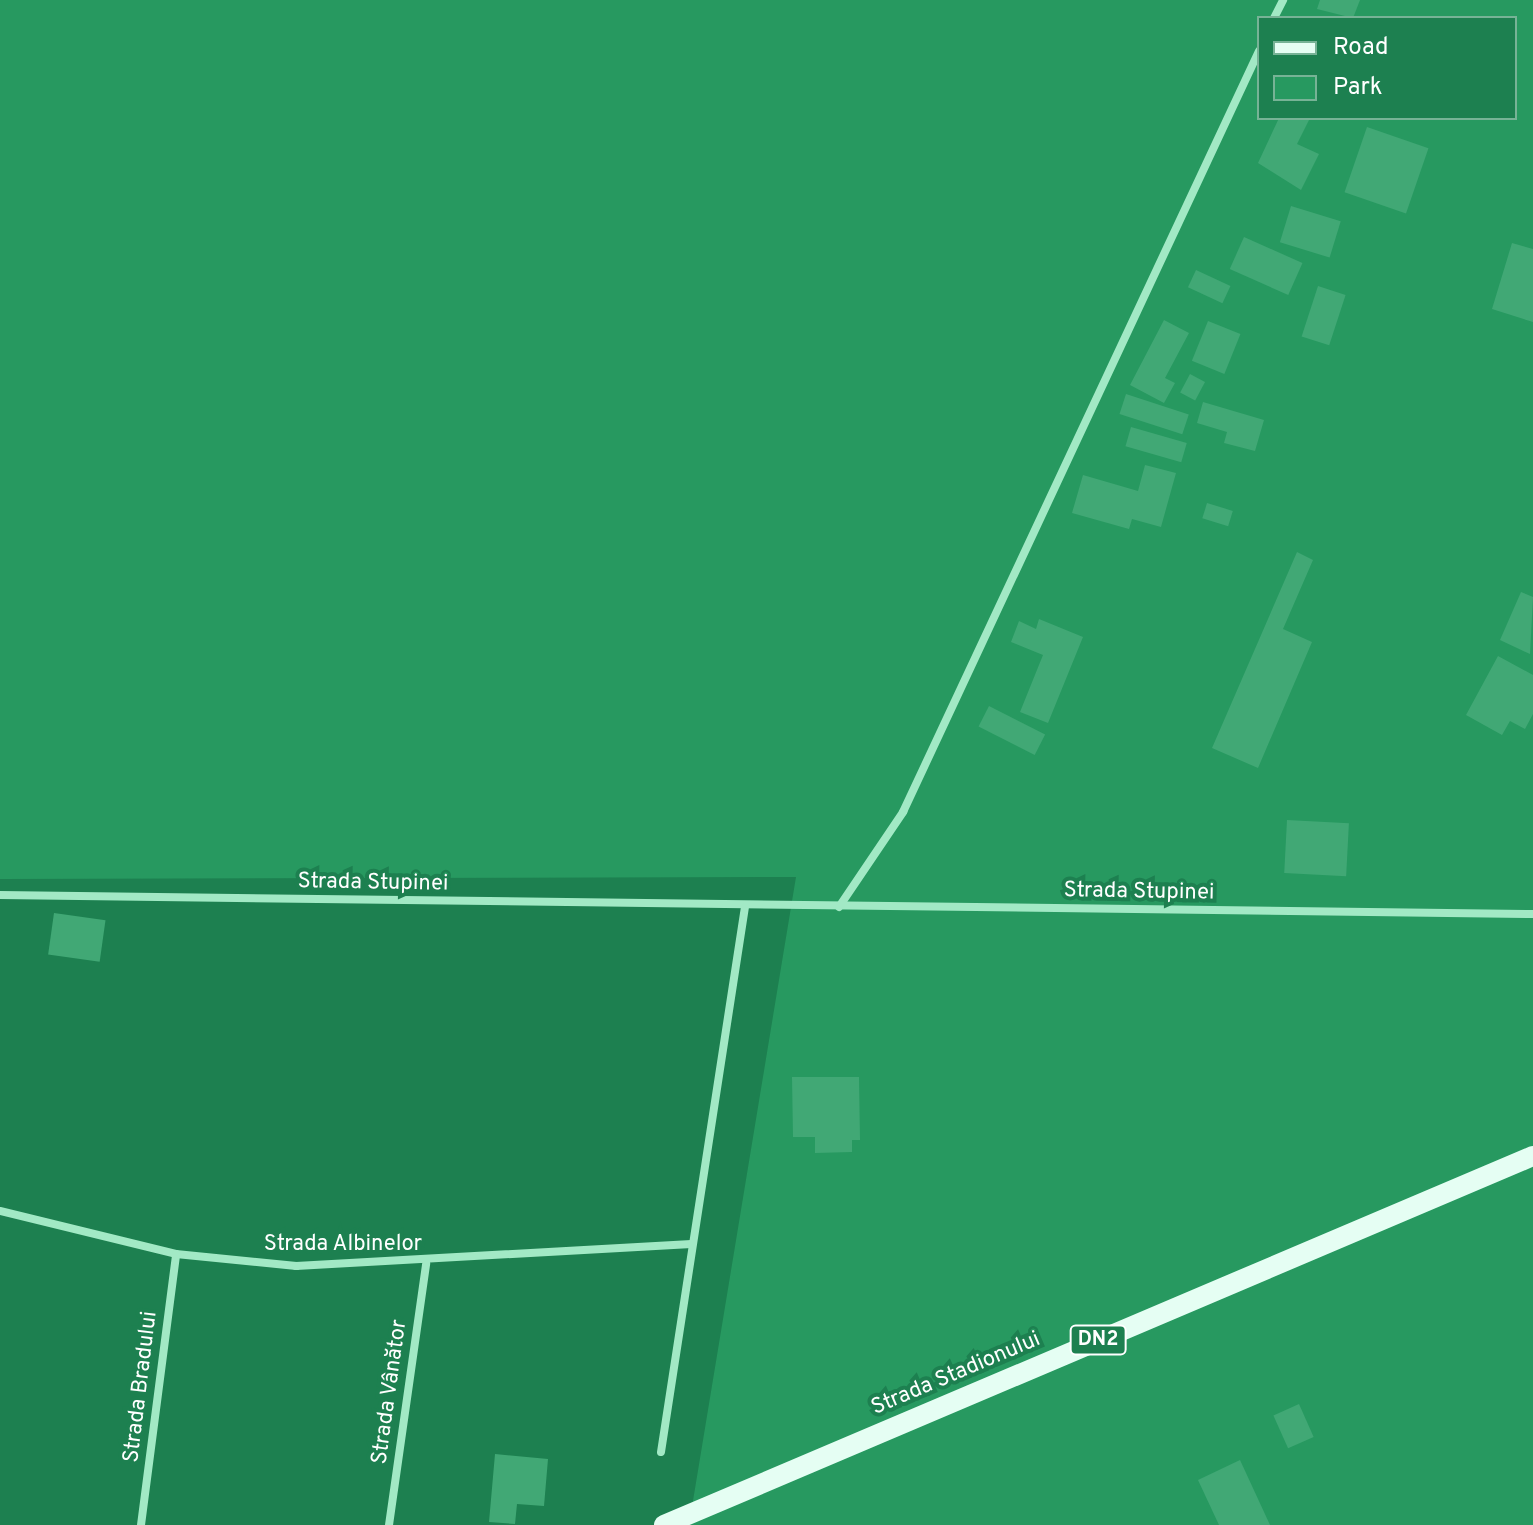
<!DOCTYPE html>
<meta charset="utf-8">
<style>
body{margin:0}
#map{position:relative;width:1533px;height:1525px;overflow:hidden;background:#1d8050;font-family:Overpass,sans-serif}
div>[style]{position:absolute}
[style*='--x']{left:calc(var(--x)*1px);top:calc(var(--y)*1px);width:calc(var(--w)*1px);rotate:calc(var(--a)*1deg)}
.green>*{inset:0;background:#279960}
.building>*{inset:0;background:#41a875;transform-origin:0 0}
.street>*{height:8px;margin:-4px;padding:0 4px;transform-origin:4px;border-radius:4px;background:#a2e9c5}
.primary>*{height:20px;margin:-10px;padding:0 10px;transform-origin:10px;border-radius:10px;background:#e5fef3}
span{translate:-50% -50%;white-space:nowrap;text-align:center;line-height:1.15;-webkit-text-stroke:8px #1d8050;paint-order:stroke}
.shield-label span{padding:2px 6px;background:#1d8050;border:2px solid;border-radius:6px;-webkit-text-stroke-width:0}
.shield-label{font-size:20px;color:#fff;font-weight:700}
.street-label{font-size:22px;color:#fff}
.legend{position:absolute;left:1257px;top:16px;width:260px;height:104px;box-sizing:border-box;background:#1d8050;border:2px solid #77b396;margin:0;padding:10px 14px;list-style:none;font-size:24px;color:#fff}
.legend li{display:flex;align-items:center;gap:16px;height:40px}
.legend b{width:40px;border:2px solid #77b396}
</style>
<div id="map">
<div class="green">
<div style="clip-path:polygon(evenodd,0 0,1533px 0,1533px 1525px,689px 1525px,796px 877px,0 879px,0 0,1259px 18px,1515px 18px,1515px 118px,1259px 118px,1259px 18px)"></div>
</div>
<div class="building">
<div style="clip-path:polygon(1320px 0,1360px 0,1353px 18px,1317px 9px)"></div>
<div style="clip-path:polygon(1279px 118px,1310px 118px,1297px 144px,1319px 154px,1301px 190px,1258px 163px)"></div>
<div style="left:1367px;top:127px;width:65px;height:69px;rotate:19deg"></div>
<div style="left:1291px;top:206px;width:52px;height:38px;rotate:17deg"></div>
<div style="left:1244px;top:237px;width:64px;height:35px;rotate:24deg"></div>
<div style="clip-path:polygon(1512px 243px,1533px 249px,1533px 322px,1492px 309px)"></div>
<div style="left:1196px;top:270px;width:38px;height:19px;rotate:25deg"></div>
<div style="left:1318px;top:286px;width:29px;height:53px;rotate:18deg"></div>
<div style="clip-path:polygon(1164px 320px,1189px 333px,1165px 378px,1175px 383px,1164px 403px,1130px 385px)"></div>
<div style="left:1208px;top:321px;width:35px;height:43px;rotate:22deg"></div>
<div style="left:1190px;top:374px;width:17px;height:21px;rotate:28deg"></div>
<div style="left:1126px;top:394px;width:66px;height:21px;rotate:18deg"></div>
<div style="clip-path:polygon(1203px 402px,1264px 420px,1255px 451px,1224px 443px,1227px 432px,1197px 423px)"></div>
<div style="left:1131px;top:427px;width:58px;height:20px;rotate:16deg"></div>
<div style="clip-path:polygon(1145px 465px,1176px 473px,1161px 527px,1132px 519px,1129px 529px,1072px 513px,1083px 475px,1138px 491px)"></div>
<div style="left:1207px;top:503px;width:27px;height:16px;rotate:17deg"></div>
<div style="clip-path:polygon(1297px 552px,1313px 560px,1283px 629px,1312px 642px,1258px 768px,1212px 748px)"></div>
<div style="clip-path:polygon(1521px 592px,1533px 597px,1530px 654px,1500px 640px)"></div>
<div style="clip-path:polygon(1039px 619px,1083px 637px,1048px 723px,1020px 712px,1043px 655px,1011px 642px,1019px 621px,1036px 629px)"></div>
<div style="clip-path:polygon(1498px 656px,1533px 675px,1533px 714px,1525px 729px,1510px 721px,1502px 735px,1466px 715px)"></div>
<div style="left:989px;top:706px;width:63px;height:23px;rotate:27deg"></div>
<div style="left:1287px;top:820px;width:62px;height:53px;rotate:3deg"></div>
<div style="left:54px;top:913px;width:52px;height:42px;rotate:8deg"></div>
<div style="clip-path:polygon(792px 1077px,859px 1077px,860px 1140px,852px 1140px,852px 1152px,815px 1153px,815px 1137px,793px 1137px)"></div>
<div style="left:1299px;top:1404px;width:36px;height:28px;rotate:66deg"></div>
<div style="clip-path:polygon(495px 1454px,548px 1459px,544px 1506px,517px 1504px,515px 1524px,489px 1522px)"></div>
<div style="clip-path:polygon(1240px 1460px,1270px 1525px,1219px 1525px,1198px 1480px)"></div>
</div>
<div class="street">
<div style="--x:1274;--y:18;--w:20;--a:-63"></div>
<div style="--x:0;--y:895;--w:1533;--a:0.71"></div>
<div style="--x:839;--y:907;--w:115;--a:-56"></div>
<div style="--x:903;--y:812;--w:840;--a:-64.93"></div>
<div style="--x:0;--y:1211;--w:181;--a:13.7"></div>
<div style="--x:176;--y:1254;--w:121;--a:5.7"></div>
<div style="--x:296;--y:1266;--w:396;--a:-3.2"></div>
<div style="--x:661;--y:1452;--w:551;--a:-81.24"></div>
<div style="--x:141;--y:1525;--w:273;--a:-82.6"></div>
<div style="--x:389;--y:1525;--w:264;--a:-81.9"></div>
</div>
<div class="primary">
<div style="--x:664;--y:1525;--w:944;--a:-23.01"></div>
</div>
<div class="shield-label">
<span style="left:1098px;top:1340px">DN2</span>
</div>
<div class="street-label">
<span style="left:373px;top:883px;rotate:1deg">Strada Stupinei</span>
<span style="left:1139px;top:892px;rotate:1deg">Strada Stupinei</span>
<span style="left:343px;top:1245px">Strada Albinelor</span>
<span style="left:956px;top:1374px;rotate:-23deg">Strada Stadionului</span>
<span style="left:141px;top:1387px;rotate:-83deg">Strada Bradului</span>
<span style="left:390px;top:1392px;rotate:-82deg">Strada Vânător</span>
</div>
<ul class="legend">
<li><b style="height:10px;background:#e5fef3"></b>Road</li>
<li><b style="height:22px;background:#279960"></b>Park</li>
</ul>
</div>
